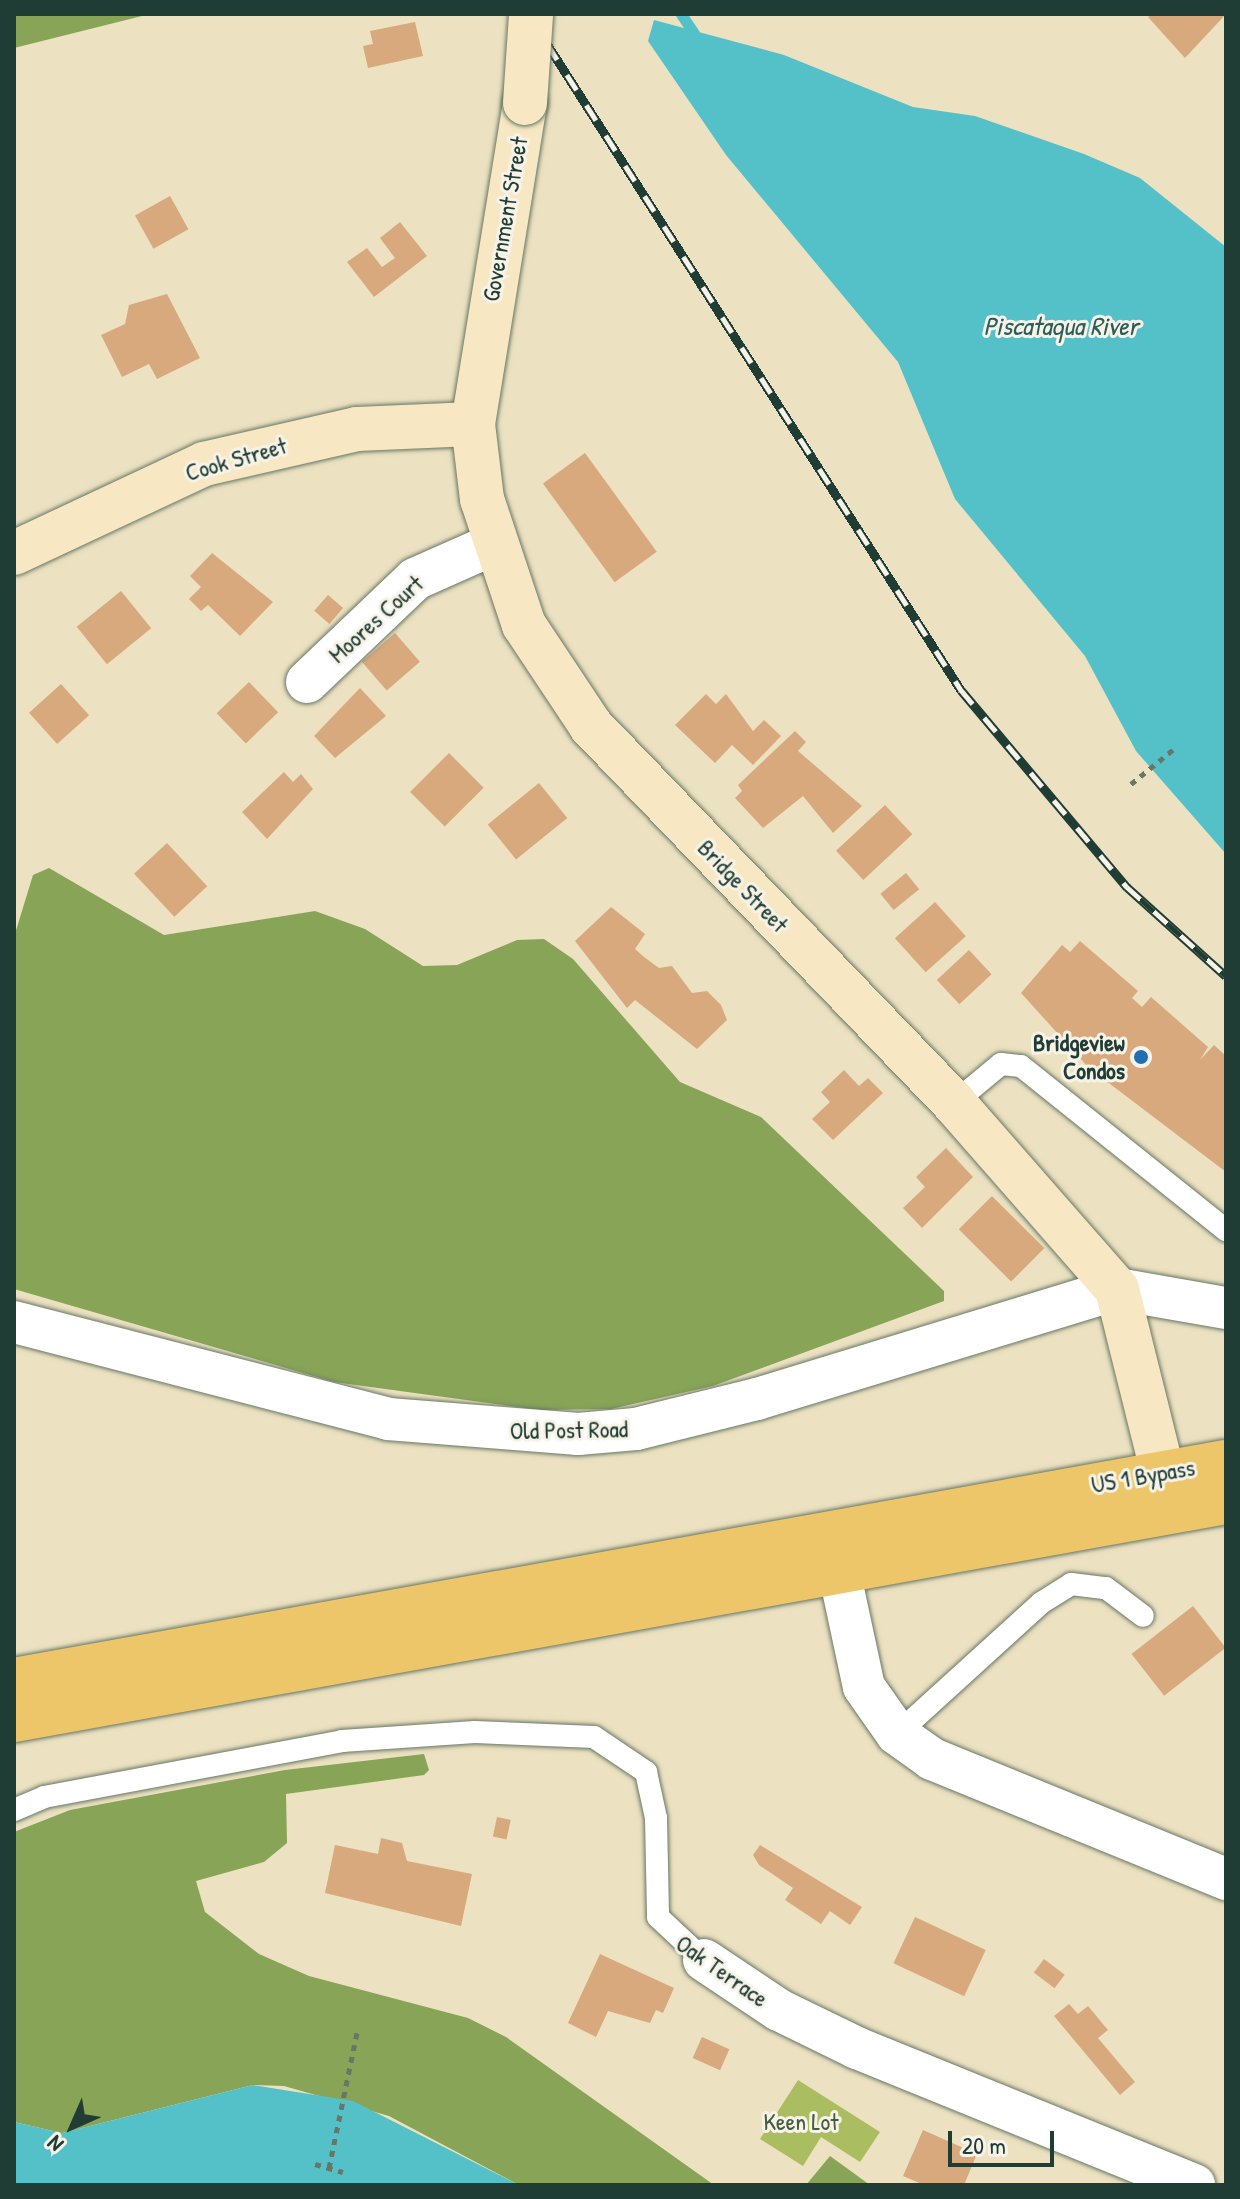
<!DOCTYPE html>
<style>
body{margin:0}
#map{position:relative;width:1240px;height:2199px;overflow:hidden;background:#ece2c1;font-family:"Patrick Hand",sans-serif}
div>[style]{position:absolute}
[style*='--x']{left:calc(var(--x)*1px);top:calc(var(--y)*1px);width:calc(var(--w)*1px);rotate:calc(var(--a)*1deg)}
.green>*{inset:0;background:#aabd61}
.forest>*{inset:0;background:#87a457}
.water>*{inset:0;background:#54c1c9}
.stream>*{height:11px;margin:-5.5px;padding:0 5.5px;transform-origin:5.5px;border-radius:5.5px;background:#54c1c9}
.building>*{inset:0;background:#d7a97d;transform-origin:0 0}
.path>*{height:5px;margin-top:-2.5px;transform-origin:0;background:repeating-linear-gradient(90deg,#677765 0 6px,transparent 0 12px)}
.roads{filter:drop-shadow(0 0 2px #677765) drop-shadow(0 0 2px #677765)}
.lane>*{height:22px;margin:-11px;padding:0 11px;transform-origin:11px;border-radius:11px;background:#fff}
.street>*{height:42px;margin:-21px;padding:0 21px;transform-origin:21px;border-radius:21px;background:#fff}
.secondary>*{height:44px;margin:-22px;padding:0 22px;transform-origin:22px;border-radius:22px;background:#f7e8c3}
.primary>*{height:44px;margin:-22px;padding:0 22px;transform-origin:22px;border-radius:22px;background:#ecc669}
.rail>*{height:9px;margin-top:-4.5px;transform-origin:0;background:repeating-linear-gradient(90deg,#f7f3e8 0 18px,#1f3d34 0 36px);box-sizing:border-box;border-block:2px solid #1f3d34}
.bridges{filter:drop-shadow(0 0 2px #677765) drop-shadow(0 0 2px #677765)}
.secondary-bridge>*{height:44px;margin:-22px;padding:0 22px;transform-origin:22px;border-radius:22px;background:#f7e8c3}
.dots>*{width:22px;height:22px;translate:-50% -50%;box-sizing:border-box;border:4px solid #f7f3e8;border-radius:50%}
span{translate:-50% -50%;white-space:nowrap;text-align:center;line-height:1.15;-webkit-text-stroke:6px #f7f3e8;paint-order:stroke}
.street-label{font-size:24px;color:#1f3d34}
.poi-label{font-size:24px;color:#1f3d34;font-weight:700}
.right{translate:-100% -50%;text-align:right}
.park-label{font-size:24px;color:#425d3f}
.water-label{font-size:26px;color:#2c5e59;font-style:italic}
.frame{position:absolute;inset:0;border:16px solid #1f3d34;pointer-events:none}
.north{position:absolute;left:32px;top:2087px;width:80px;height:80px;-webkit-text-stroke:6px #f7f3e8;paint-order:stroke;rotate:225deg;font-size:22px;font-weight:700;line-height:32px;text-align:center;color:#1f3d34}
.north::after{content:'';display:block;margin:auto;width:28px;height:36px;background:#1f3d34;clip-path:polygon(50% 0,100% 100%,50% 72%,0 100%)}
.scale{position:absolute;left:948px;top:2131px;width:106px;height:36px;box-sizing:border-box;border:4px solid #1f3d34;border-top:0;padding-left:10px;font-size:24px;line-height:28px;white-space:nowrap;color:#1f3d34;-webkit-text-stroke:6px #f7f3e8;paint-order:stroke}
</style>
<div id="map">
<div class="green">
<div style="clip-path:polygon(798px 2080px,880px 2132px,860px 2162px,821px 2137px,803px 2166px,760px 2139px)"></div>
</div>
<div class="forest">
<div style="clip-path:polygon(14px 14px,150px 14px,14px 48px)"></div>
<div style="clip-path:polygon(49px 868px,164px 935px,315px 911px,365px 929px,423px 966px,457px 965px,517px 940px,544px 939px,573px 959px,680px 1082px,761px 1117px,944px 1291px,944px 1301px,713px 1386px,611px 1409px,540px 1410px,334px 1382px,14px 1289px,14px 937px,33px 875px)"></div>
<div style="clip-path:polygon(424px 1754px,429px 1770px,424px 1775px,286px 1794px,287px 1843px,264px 1862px,196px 1881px,205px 1912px,259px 1954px,309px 1976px,468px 2018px,506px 2037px,714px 2185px,519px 2185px,389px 2116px,284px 2086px,253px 2085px,62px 2133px,14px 2122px,14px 1832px,70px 1810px,285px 1770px)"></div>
<div style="clip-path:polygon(830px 2156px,870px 2185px,806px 2185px)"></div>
</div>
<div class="water">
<div style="clip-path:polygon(654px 20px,784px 55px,913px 107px,975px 116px,1084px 154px,1140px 178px,1226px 247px,1226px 854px,1136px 751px,1085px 656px,955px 499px,898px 362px,726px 155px,648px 41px)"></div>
<div style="clip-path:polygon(253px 2085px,353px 2101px,519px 2185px,14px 2185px,14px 2122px,62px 2133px)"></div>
</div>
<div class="stream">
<div style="--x:681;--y:14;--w:23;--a:56"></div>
</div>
<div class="building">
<div style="clip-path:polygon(1226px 14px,1185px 58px,1148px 17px,1151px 14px)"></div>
<div style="clip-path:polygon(415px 22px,423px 56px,368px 68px,363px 46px,373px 44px,370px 31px)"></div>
<div style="left:170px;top:196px;width:38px;height:40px;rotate:61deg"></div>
<div style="clip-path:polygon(400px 222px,427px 256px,374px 297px,347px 262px,367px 248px,382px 267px,395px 258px,380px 238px)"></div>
<div style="clip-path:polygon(167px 294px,200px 358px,157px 379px,149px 364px,122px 377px,101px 335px,125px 324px,129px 305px)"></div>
<div style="left:585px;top:453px;width:122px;height:52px;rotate:54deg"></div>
<div style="clip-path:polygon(212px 553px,273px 602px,240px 636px,208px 605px,201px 611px,189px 599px,201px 587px,190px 576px)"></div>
<div style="left:121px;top:591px;width:48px;height:57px;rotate:51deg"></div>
<div style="left:328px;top:595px;width:20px;height:21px;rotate:41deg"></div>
<div style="left:395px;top:633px;width:38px;height:44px;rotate:49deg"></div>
<div style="left:249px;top:682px;width:42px;height:45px;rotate:46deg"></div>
<div style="left:61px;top:684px;width:42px;height:43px;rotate:48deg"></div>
<div style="clip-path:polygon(360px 688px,386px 716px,335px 758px,314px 736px)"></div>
<div style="clip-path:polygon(706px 694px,716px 704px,726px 694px,753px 731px,764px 720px,781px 736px,753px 765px,732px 745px,715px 763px,675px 725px)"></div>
<div style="clip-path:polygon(795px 731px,806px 742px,798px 751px,862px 806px,833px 833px,803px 796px,763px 828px,735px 798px,742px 791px,738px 785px)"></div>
<div style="left:449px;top:753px;width:49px;height:55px;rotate:45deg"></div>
<div style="clip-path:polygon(284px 772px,293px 782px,301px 774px,313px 789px,267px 839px,242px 812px)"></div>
<div style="left:539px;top:783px;width:45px;height:66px;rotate:51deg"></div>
<div style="left:885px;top:805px;width:40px;height:67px;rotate:47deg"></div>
<div style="left:167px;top:843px;width:59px;height:45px;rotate:47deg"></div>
<div style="left:906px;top:873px;width:21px;height:33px;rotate:51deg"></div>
<div style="left:935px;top:902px;width:46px;height:54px;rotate:48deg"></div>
<div style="clip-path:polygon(611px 907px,645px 934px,635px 949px,644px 957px,659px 968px,672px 966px,692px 993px,707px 991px,721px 1005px,727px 1020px,697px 1049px,635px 1000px,627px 1008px,575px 941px)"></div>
<div style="clip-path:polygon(1080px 941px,1138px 991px,1132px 998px,1142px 1007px,1151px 997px,1208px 1047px,1200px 1060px,1214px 1045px,1226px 1056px,1226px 1172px,1089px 1068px,1021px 993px,1062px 945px,1070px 952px)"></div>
<div style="left:969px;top:950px;width:33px;height:44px;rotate:47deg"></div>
<div style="clip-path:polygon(844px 1070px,859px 1086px,868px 1078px,883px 1093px,833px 1140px,812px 1119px,830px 1102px,821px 1092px)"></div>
<div style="clip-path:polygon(946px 1148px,973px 1177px,922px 1228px,903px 1208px,925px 1187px,916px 1177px)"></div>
<div style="left:992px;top:1196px;width:74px;height:47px;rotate:45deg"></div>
<div style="left:1193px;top:1606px;width:53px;height:78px;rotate:52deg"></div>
<div style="left:497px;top:1817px;width:14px;height:20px;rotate:12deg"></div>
<div style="clip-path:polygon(381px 1838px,402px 1843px,407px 1861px,472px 1874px,461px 1926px,325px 1893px,335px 1845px,378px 1854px)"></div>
<div style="clip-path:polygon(760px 1845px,862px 1907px,850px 1925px,830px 1911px,821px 1924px,785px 1900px,793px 1888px,759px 1865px,753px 1855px)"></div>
<div style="left:915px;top:1917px;width:78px;height:51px;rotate:25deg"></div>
<div style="clip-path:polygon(600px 1954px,674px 1988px,663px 2013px,656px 2010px,650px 2023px,608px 2011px,596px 2037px,568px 2023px)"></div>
<div style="left:1044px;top:1959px;width:26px;height:17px;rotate:37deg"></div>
<div style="clip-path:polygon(1069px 2004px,1078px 2014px,1088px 2006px,1108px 2030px,1098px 2038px,1135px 2082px,1120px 2095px,1054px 2016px)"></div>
<div style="left:702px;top:2037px;width:30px;height:23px;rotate:24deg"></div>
<div style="clip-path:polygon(923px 2130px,977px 2154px,964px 2185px,924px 2185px,903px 2176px)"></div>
</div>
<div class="path">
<div style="--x:1131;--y:784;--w:57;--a:-39.3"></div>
<div style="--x:315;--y:2164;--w:29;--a:16"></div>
<div style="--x:329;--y:2168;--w:138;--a:-78.3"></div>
</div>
<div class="roads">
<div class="lane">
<div style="--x:954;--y:1103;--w:61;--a:-39.7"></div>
<div style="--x:1001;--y:1064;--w:20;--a:6"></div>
<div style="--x:1021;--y:1066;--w:263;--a:38.7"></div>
<div style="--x:897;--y:1734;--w:195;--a:-42.3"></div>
<div style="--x:1041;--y:1603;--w:36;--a:-32"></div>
<div style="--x:1071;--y:1584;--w:35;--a:7"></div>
<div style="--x:1106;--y:1588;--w:46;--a:37.1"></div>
<div style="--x:14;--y:1810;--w:33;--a:-23"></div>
<div style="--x:44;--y:1797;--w:303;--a:-10.6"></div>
<div style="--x:342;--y:1741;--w:133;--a:-3.9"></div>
<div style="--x:475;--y:1732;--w:119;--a:2.4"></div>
<div style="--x:594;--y:1737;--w:63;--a:33.9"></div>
<div style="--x:646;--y:1772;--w:47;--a:77.7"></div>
<div style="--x:656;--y:1818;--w:99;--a:88.8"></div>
<div style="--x:658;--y:1917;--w:63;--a:43.1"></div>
</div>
<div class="street">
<div style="--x:307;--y:682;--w:149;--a:-43.6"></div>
<div style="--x:415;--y:579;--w:86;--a:-23.9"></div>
<div style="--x:14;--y:1322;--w:386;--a:14.5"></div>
<div style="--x:388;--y:1419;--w:191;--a:4.5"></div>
<div style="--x:578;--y:1434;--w:58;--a:-4.9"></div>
<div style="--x:636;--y:1429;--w:125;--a:-13.9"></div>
<div style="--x:757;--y:1399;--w:376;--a:-17"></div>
<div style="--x:1117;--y:1289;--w:111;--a:9.9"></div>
<div style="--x:832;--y:1538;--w:152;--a:77.9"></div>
<div style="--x:864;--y:1687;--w:57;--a:54.9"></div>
<div style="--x:897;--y:1734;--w:43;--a:35.5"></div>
<div style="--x:932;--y:1759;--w:318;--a:22.2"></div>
<div style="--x:704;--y:1960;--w:90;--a:33.7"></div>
<div style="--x:779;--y:2010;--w:87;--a:26"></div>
<div style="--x:857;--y:2048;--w:364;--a:22.1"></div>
</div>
<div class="secondary">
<div style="--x:525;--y:103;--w:325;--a:99.2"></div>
<div style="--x:473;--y:424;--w:76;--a:83.2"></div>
<div style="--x:482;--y:499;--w:133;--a:71.6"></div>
<div style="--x:524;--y:625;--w:121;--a:56.4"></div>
<div style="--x:591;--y:726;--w:523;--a:46.08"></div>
<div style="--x:954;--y:1103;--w:247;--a:48.8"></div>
<div style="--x:1117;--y:1289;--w:228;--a:76"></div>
<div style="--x:14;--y:553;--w:210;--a:-25.1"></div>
<div style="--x:204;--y:464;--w:157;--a:-12.9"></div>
<div style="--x:357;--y:429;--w:116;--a:-2.5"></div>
</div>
<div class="primary">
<div style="--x:14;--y:1680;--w:1231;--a:-10.2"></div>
<div style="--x:14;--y:1720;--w:1231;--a:-10.2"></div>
</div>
</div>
<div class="rail">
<div style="--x:528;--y:14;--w:803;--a:57.36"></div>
<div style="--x:961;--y:690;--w:258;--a:49.9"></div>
<div style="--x:1127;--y:887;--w:133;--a:42"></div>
</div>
<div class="bridges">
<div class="secondary-bridge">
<div style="--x:525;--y:103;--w:89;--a:-86.1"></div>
</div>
</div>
<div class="dots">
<div style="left:1141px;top:1057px;background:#1f6fb2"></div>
</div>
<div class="street-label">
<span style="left:505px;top:219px;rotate:-80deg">Government Street</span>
<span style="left:236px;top:459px;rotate:-16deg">Cook Street</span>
<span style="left:376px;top:619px;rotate:-42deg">Moores Court</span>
<span style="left:743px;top:886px;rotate:46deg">Bridge Street</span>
<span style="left:569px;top:1430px;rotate:-1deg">Old Post Road</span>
<span style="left:1143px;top:1476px;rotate:-10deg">US 1 Bypass</span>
<span style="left:722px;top:1971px;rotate:35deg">Oak Terrace</span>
</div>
<div class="poi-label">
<span class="right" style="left:1125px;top:1057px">Bridgeview<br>Condos</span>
</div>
<div class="park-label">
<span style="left:801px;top:2122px">Keen Lot</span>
</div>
<div class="water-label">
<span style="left:1061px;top:326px">Piscataqua River</span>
</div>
<div class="frame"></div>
<div class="north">N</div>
<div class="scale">20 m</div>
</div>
